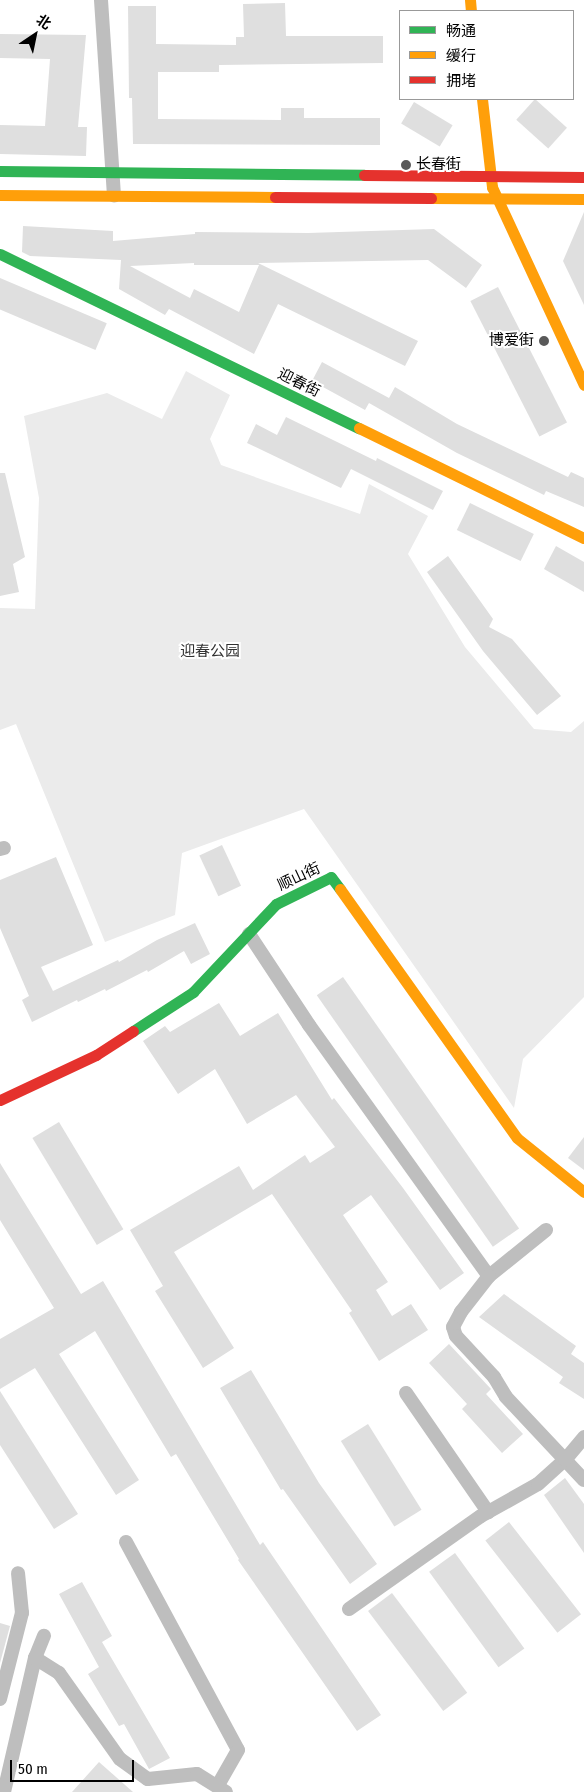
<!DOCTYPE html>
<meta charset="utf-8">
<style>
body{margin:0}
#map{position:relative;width:584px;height:1792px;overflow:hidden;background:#fff;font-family:"Fira Sans Condensed","Noto Sans SC",sans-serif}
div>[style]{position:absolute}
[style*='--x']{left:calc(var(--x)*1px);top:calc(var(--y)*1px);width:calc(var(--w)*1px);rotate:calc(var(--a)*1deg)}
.green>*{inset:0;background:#ebebeb}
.building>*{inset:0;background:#dfdfdf;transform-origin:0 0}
.street>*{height:14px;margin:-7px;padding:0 7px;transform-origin:7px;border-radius:7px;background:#bebebe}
.fast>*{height:11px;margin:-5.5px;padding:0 5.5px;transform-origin:5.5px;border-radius:5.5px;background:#30b455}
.slow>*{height:11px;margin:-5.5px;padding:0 5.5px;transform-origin:5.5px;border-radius:5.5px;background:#ff9f0a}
.jam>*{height:11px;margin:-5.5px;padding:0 5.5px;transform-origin:5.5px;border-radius:5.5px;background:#e5322d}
.dots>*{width:14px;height:14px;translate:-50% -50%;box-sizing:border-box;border:2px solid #fff;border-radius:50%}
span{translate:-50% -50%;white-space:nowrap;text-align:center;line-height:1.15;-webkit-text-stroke:4px #fff;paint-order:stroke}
.poi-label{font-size:15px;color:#000}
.left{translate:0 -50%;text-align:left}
.right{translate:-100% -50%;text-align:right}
.street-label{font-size:15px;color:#000}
.park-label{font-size:15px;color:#323232}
.legend{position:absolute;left:399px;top:10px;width:175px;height:90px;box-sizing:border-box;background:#fff;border:1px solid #999;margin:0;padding:6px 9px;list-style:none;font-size:15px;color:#000}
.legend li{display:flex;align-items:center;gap:10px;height:25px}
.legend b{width:25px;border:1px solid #999}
.north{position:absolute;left:10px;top:10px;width:50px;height:50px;-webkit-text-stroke:4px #fff;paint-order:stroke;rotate:34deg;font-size:14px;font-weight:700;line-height:20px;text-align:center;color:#000}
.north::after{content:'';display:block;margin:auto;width:18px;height:22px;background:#000;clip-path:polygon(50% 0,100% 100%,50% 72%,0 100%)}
.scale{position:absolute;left:10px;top:1760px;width:124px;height:22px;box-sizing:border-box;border:2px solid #000;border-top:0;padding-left:6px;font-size:15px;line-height:18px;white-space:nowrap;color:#000;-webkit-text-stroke:4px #fff;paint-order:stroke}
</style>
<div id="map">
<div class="green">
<div style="clip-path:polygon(186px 371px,230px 395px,210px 439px,221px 465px,360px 514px,369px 484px,428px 516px,408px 554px,465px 647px,534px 729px,571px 732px,584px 721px,584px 997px,523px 1059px,514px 1108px,304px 809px,182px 853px,175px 915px,105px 942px,16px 724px,0 730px,0 608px,35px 609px,39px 498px,24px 416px,107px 393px,162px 419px)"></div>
</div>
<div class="building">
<div style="clip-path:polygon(285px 3px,286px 36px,383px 36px,383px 63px,219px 65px,219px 72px,158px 72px,158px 119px,281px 120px,281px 108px,304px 108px,304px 118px,380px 118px,380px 145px,133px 144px,132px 98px,129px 98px,128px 6px,156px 6px,156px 44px,236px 45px,236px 37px,244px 37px,243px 4px)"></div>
<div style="clip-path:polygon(0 34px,86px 35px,78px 127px,87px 127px,86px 156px,0 154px,0 125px,45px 126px,50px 59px,0 58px)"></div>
<div style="left:535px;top:99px;width:43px;height:28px;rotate:42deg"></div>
<div style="left:414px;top:102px;width:45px;height:25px;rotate:31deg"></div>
<div style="clip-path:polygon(584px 212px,584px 305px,563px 261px)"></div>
<div style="clip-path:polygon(evenodd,23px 226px,113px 231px,113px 241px,195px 234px,195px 232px,308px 233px,434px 229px,482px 265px,466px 288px,428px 260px,258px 263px,418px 341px,405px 366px,278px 304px,254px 354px,169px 309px,165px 315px,119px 289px,121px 260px,30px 256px,22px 252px,23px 226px,194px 263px,194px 265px,259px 265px,239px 312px,194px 289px,190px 298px,130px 266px,194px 263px)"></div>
<div style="left:0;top:278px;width:116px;height:29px;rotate:23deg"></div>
<div style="left:498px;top:287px;width:152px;height:31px;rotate:63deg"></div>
<div style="clip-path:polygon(322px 362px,389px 398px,395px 387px,457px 424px,568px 477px,571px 472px,584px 478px,584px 507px,546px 491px,544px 495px,457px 453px,369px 403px,365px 410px,312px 381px)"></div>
<div style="clip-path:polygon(286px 417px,376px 461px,377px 458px,443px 491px,433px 510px,351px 469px,341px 488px,247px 443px,256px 424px,277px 435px)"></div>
<div style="clip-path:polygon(0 473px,5px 473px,25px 557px,13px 564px,19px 592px,0 596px)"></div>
<div style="left:470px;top:503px;width:71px;height:30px;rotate:26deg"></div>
<div style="clip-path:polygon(556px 546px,584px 562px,584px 592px,544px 569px)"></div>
<div style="clip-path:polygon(448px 556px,493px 619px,489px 627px,512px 639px,561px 696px,537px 715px,483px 651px,427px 572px)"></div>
<div style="left:222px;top:845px;width:45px;height:25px;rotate:65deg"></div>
<div style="clip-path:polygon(56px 857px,93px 945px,41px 967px,53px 991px,118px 960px,119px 962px,157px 940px,195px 923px,210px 954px,191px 964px,184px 951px,148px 972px,147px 970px,106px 991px,105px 989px,78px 1002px,77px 1000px,32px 1022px,22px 1000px,29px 996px,0 928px,0 880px)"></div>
<div style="left:343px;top:977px;width:307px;height:32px;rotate:55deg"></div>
<div style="clip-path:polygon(219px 1003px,240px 1036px,278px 1013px,332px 1100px,334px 1098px,403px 1188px,464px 1273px,440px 1290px,371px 1195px,343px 1215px,388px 1282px,376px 1290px,392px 1316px,411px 1304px,428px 1330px,379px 1361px,349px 1313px,352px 1311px,272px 1194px,174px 1252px,234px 1348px,203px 1368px,155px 1291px,163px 1286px,130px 1230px,239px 1166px,253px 1190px,305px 1155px,310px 1163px,335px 1147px,296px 1095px,247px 1124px,215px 1069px,178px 1094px,143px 1041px,165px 1026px,170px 1032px)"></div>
<div style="left:59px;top:1122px;width:125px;height:31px;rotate:59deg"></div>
<div style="clip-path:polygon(584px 1137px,584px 1170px,568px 1158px)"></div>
<div style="clip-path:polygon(0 1163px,81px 1294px,103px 1281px,260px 1545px,263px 1542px,381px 1715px,357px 1731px,238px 1560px,239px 1559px,176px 1454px,171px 1457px,95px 1331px,59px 1354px,139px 1480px,116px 1495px,35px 1368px,0 1389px,0 1339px,54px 1308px,0 1220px)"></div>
<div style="clip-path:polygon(504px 1294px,576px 1346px,571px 1354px,584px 1363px,584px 1399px,559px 1383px,563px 1377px,479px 1317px)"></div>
<div style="clip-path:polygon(449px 1344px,491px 1389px,486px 1394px,523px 1434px,502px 1453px,462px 1409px,467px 1404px,429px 1363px)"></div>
<div style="clip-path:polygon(251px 1370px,319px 1483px,377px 1564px,350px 1584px,283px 1489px,281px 1490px,220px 1388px)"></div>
<div style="clip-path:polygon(0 1391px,78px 1514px,54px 1529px,0 1445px)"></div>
<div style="left:368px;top:1424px;width:101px;height:32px;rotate:58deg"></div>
<div style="clip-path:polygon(565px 1478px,584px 1504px,584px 1553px,544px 1495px)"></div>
<div style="left:509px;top:1522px;width:117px;height:30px;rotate:52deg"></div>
<div style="left:455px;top:1553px;width:118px;height:32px;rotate:54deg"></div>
<div style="clip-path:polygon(82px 1582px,112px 1636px,102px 1642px,170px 1758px,149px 1769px,124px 1724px,119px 1726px,88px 1674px,99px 1667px,59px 1594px)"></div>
<div style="left:392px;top:1593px;width:125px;height:30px;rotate:53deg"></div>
<div style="clip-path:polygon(0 1623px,10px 1626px,0 1663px)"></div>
<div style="clip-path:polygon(99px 1762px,133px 1792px,72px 1792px)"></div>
</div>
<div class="street">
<div style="--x:101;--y:0;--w:196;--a:86.2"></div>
<div style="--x:0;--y:849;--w:4;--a:-14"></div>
<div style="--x:249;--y:934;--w:109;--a:56.6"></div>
<div style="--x:309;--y:1025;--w:309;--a:54.4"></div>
<div style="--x:546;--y:1230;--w:73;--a:141.1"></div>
<div style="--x:489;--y:1276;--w:46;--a:127.9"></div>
<div style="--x:461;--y:1312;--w:17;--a:118"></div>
<div style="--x:453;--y:1327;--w:9;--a:72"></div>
<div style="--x:456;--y:1336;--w:56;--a:47.2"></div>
<div style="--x:494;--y:1377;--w:23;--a:59"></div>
<div style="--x:506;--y:1397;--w:114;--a:46.8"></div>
<div style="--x:406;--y:1393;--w:145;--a:55.4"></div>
<div style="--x:126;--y:1542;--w:236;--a:61.7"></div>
<div style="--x:238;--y:1750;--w:40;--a:119.7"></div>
<div style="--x:349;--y:1609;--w:161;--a:-35.2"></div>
<div style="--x:481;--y:1516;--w:65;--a:-29.3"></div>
<div style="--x:538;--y:1484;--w:36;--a:-42"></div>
<div style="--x:565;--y:1460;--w:30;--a:-50"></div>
<div style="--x:35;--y:1658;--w:28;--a:32"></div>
<div style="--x:59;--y:1673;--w:105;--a:54.7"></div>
<div style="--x:120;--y:1759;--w:34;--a:36"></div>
<div style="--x:148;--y:1779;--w:49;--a:-5.8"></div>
<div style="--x:197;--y:1774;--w:34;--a:32"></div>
<div style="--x:0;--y:1699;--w:89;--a:-75.7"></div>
<div style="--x:22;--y:1613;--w:40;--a:-95.7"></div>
<div style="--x:4;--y:1792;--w:138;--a:-77"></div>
<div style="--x:35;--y:1658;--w:24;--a:-68"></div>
</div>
<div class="fast">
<div style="--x:0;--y:171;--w:364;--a:0.6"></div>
<div style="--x:0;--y:254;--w:399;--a:25.9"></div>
<div style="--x:133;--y:1031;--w:72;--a:-33"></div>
<div style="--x:193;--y:992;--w:121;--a:-46.7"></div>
<div style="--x:276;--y:904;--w:61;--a:-26.1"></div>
<div style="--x:331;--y:877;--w:15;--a:53"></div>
</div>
<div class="slow">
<div style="--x:470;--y:0;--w:11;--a:85"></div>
<div style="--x:482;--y:99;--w:89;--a:83.5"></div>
<div style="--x:492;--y:187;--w:218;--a:65.1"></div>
<div style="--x:0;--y:195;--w:275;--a:0.4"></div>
<div style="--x:431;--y:198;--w:153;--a:0.4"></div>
<div style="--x:359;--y:428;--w:250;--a:26.1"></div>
<div style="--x:340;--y:889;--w:305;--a:54.6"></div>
<div style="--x:517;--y:1138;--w:86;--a:38.9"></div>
</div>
<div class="jam">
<div style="--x:364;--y:175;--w:220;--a:0.5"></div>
<div style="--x:275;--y:197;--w:156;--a:0.4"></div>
<div style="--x:0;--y:1100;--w:106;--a:-25.1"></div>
<div style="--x:96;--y:1055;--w:44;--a:-33"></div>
</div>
<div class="dots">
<div style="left:406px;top:165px;background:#595959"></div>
<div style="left:544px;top:341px;background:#595959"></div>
</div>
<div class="poi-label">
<span class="left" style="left:416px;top:165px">长春街</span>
<span class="right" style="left:534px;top:341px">博爱街</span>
</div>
<div class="street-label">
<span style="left:299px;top:383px;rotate:26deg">迎春街</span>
<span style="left:299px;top:877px;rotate:-25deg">顺山街</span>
</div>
<div class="park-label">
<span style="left:210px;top:652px">迎春公园</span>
</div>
<ul class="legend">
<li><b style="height:6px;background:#30b455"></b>畅通</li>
<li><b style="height:6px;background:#ff9f0a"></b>缓行</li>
<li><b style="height:6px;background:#e5322d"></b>拥堵</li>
</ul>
<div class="north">北</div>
<div class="scale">50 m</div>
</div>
